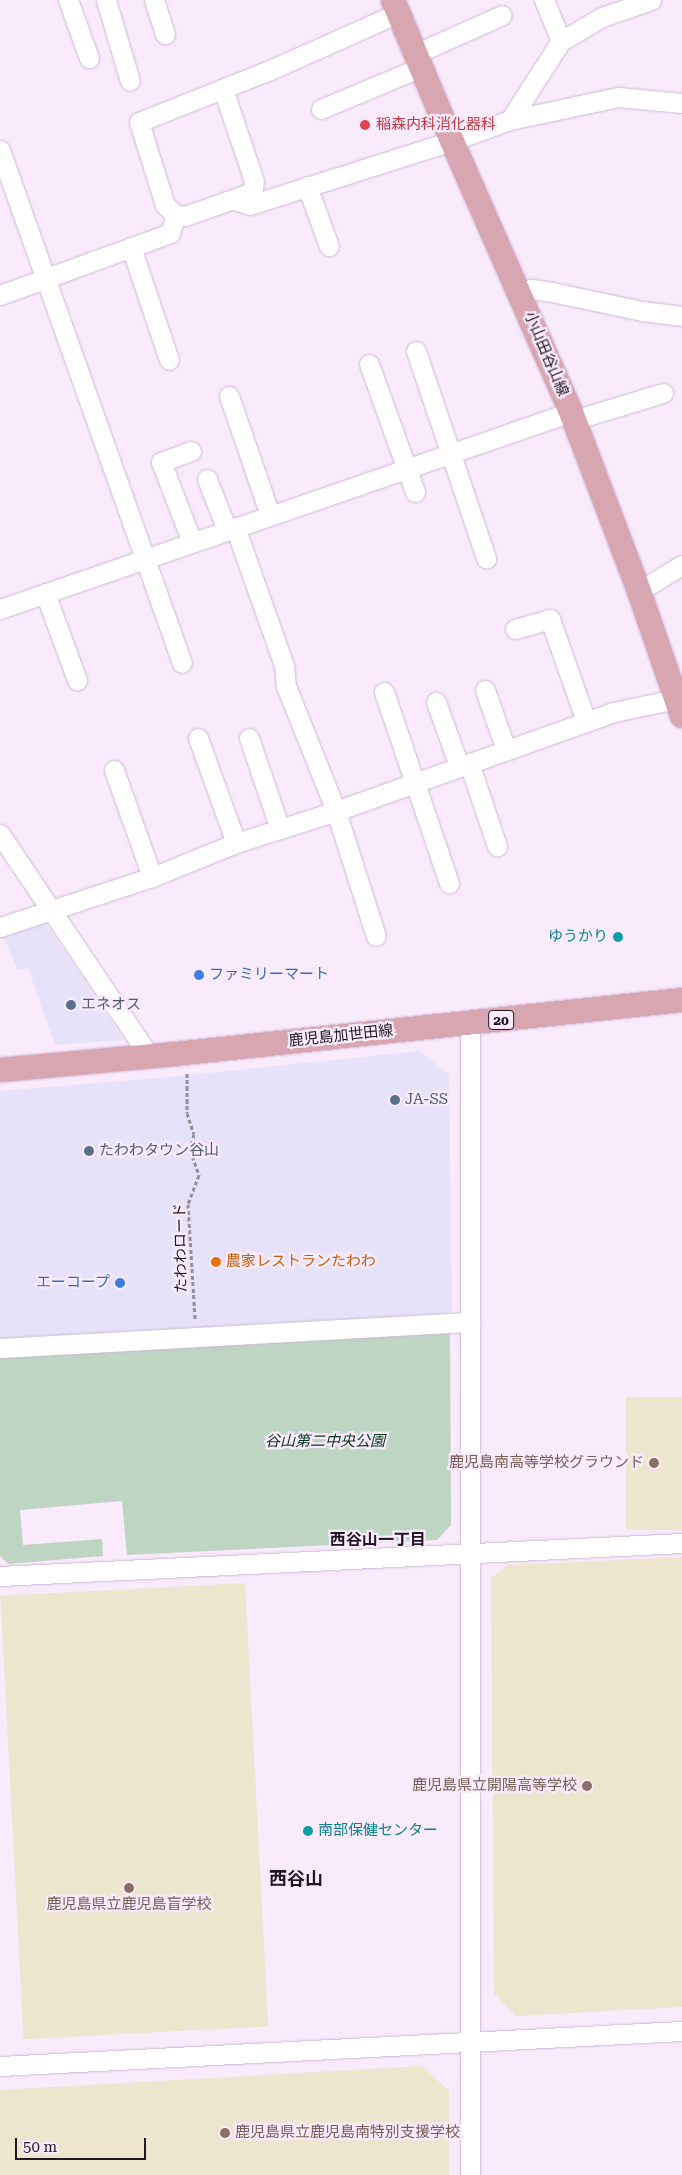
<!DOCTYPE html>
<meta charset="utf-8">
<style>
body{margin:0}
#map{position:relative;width:682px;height:2175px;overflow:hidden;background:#f9eafc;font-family:"Roboto Serif","Noto Sans JP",serif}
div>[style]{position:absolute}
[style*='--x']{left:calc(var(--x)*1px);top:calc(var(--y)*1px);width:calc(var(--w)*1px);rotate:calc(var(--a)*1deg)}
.commercial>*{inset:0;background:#e5e2f9}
.education>*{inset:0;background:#eee5cf;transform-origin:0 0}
.green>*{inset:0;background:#bed5c3}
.path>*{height:3px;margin-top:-1.5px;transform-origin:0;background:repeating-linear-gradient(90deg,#998d9b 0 4px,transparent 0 6.5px)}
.roads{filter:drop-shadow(0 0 1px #cfb7d5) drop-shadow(0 0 1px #cfb7d5)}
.minor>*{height:19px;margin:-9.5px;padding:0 9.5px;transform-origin:9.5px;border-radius:9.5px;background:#fff}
.major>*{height:24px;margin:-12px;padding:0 12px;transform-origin:12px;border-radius:12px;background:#d8a6b1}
.dots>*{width:14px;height:14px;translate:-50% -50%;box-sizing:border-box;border:2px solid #f9eafc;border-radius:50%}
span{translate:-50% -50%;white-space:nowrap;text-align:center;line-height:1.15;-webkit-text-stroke:4.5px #f9eafc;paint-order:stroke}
.shield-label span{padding:1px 4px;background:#f9eafc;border:1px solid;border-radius:4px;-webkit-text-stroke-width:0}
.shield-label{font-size:14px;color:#1f1721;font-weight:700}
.health-label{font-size:15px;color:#be3a42}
.left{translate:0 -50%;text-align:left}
.street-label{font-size:15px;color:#1f1721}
.culture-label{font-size:15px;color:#0d838f}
.right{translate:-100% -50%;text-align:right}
.shop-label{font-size:15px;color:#366cbe}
.service-label{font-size:15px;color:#4e5e75}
.food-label{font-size:15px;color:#c56008}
.park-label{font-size:15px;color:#07361a;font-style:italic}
.education-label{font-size:15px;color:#785e54}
.neighbourhood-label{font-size:16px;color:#1f1721;font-weight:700}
.quarter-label{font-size:18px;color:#1f1721;font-weight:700}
.scale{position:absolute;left:15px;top:2138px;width:131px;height:22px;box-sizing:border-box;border:2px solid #1f1721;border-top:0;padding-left:6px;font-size:15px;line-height:18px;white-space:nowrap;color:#1f1721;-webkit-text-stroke:4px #f9eafc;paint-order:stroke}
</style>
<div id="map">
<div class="commercial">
<div style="clip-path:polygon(40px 915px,124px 1040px,55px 1045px,28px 968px,18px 970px,0 929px)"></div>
<div style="clip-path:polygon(420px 1051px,449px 1075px,452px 1310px,445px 1315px,0 1339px,0 1091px,170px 1077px)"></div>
</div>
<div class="education">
<div style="left:626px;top:1397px;width:56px;height:133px"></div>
<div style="clip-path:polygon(682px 1557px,682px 2007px,516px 2016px,494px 1993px,491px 1578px,508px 1565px)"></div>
<div style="left:245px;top:1583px;width:444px;height:245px;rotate:87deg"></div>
<div style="clip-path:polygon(422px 2066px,449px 2091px,449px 2175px,0 2175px,0 2090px)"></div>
</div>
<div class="green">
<div style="clip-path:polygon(450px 1333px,451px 1525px,437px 1540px,127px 1555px,122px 1501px,20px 1510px,23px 1545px,102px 1539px,103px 1556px,8px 1564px,0 1556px,0 1355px)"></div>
</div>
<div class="path">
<div style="--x:187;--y:1073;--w:40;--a:90"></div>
<div style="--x:187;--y:1113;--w:22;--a:72"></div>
<div style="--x:194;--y:1134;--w:16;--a:104"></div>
<div style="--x:190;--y:1150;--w:27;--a:70"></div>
<div style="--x:199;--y:1175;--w:31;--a:111"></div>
<div style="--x:188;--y:1204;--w:115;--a:86.5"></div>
</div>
<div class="roads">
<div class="minor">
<div style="--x:68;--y:0;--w:62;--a:70.1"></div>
<div style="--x:106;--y:0;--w:84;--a:73.5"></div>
<div style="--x:154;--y:0;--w:36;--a:72"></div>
<div style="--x:544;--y:0;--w:44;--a:67.5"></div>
<div style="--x:415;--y:54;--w:95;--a:-24.1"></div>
<div style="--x:223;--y:89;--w:97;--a:71.4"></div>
<div style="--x:254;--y:181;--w:8;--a:97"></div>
<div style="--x:253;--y:189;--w:5;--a:127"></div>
<div style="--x:250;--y:193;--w:69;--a:160.5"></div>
<div style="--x:185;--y:216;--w:9;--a:-174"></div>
<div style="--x:176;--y:215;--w:15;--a:-138"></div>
<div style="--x:165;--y:205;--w:87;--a:-107.4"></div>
<div style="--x:139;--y:122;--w:141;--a:-21.7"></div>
<div style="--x:270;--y:70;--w:140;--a:-24"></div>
<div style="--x:321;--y:109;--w:108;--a:-22.8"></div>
<div style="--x:510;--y:120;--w:110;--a:-12"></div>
<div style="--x:618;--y:97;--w:64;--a:5.4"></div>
<div style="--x:0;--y:150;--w:544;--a:70.47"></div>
<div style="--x:307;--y:186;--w:64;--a:69.9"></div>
<div style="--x:234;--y:200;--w:17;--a:17"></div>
<div style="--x:250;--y:205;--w:212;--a:-17.6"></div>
<div style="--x:452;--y:141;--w:62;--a:-19.9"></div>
<div style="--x:510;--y:120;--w:94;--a:-57.2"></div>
<div style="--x:561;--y:41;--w:48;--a:-30.3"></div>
<div style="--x:602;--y:17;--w:52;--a:-19.1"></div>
<div style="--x:131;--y:247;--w:119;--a:71.4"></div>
<div style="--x:519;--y:292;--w:12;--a:-14"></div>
<div style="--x:531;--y:289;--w:21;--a:8"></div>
<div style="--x:552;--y:292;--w:92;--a:11.9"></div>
<div style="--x:642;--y:311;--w:40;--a:7.1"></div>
<div style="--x:0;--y:295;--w:181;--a:-20"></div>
<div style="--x:170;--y:233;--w:19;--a:-72"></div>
<div style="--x:416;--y:351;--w:219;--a:71.3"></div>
<div style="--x:369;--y:364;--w:136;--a:70.2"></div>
<div style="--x:229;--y:396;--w:126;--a:71"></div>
<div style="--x:574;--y:420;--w:93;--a:-16.9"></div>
<div style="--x:191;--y:451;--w:32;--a:160"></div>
<div style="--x:161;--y:462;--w:86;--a:68.8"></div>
<div style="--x:207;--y:479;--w:55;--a:68.6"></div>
<div style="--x:235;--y:527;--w:146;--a:70.5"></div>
<div style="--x:284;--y:665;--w:21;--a:85"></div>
<div style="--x:286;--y:686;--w:135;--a:68.2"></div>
<div style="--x:336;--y:811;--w:131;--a:72.3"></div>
<div style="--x:639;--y:591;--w:50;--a:-31.2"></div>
<div style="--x:45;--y:593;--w:93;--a:69.8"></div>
<div style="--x:0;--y:609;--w:604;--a:-19.03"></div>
<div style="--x:515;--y:629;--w:36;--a:-16"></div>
<div style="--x:550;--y:619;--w:108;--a:70.6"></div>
<div style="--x:485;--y:690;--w:64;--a:70.7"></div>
<div style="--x:384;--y:692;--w:202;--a:71.2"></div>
<div style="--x:436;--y:702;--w:68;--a:70.2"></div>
<div style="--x:198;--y:738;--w:112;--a:70.1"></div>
<div style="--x:249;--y:738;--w:96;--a:71.2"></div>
<div style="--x:469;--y:763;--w:88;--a:71.4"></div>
<div style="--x:114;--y:770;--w:114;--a:70.4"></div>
<div style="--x:0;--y:834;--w:267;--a:56.1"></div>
<div style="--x:0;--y:927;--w:160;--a:-18.2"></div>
<div style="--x:152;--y:877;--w:91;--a:-22"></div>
<div style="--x:236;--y:843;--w:105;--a:-17.7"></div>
<div style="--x:336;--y:811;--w:295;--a:-19.6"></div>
<div style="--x:614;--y:712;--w:62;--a:-12"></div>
<div style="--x:470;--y:1023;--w:1152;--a:90"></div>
<div style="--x:0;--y:1348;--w:471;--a:-3.2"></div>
<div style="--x:0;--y:1576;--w:683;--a:-2.77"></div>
<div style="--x:0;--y:2066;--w:683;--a:-2.94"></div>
</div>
<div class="major">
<div style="--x:393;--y:0;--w:153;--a:67.3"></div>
<div style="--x:452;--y:141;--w:296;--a:66.3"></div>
<div style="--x:571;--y:412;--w:191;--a:69.2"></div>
<div style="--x:639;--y:591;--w:132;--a:71"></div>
<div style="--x:0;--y:1070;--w:176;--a:-5.2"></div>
<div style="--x:175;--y:1054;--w:510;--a:-6.08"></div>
</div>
</div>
<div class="dots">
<div style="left:365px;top:125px;background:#e0444e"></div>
<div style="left:618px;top:937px;background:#0f9aa8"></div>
<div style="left:199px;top:975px;background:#3f7fe0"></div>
<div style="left:71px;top:1005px;background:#5c6f8a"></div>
<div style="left:395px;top:1100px;background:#5c6f8a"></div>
<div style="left:89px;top:1151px;background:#5c6f8a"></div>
<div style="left:216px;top:1262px;background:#e8710a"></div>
<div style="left:120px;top:1283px;background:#3f7fe0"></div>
<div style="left:654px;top:1463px;background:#8d6e63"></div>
<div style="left:587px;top:1786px;background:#8d6e63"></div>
<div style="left:308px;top:1831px;background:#0f9aa8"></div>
<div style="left:129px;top:1888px;background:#8d6e63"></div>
<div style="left:225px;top:2133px;background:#8d6e63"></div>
</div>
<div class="shield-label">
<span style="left:501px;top:1020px">20</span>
</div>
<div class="health-label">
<span class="left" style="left:376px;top:125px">稲森内科消化器科</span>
</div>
<div class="street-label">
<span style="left:546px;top:354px;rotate:67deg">小山田谷山線</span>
<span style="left:341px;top:1036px;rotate:-6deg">鹿児島加世田線</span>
<span style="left:181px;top:1248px;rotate:-91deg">たわわロード</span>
</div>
<div class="culture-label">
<span class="right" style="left:608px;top:937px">ゆうかり</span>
<span class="left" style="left:318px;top:1831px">南部保健センター</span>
</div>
<div class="shop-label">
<span class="left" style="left:209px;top:975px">ファミリーマート</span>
<span class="right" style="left:110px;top:1283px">エーコープ</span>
</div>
<div class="service-label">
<span class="left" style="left:81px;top:1005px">エネオス</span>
<span class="left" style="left:405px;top:1100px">JA-SS</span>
<span class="left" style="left:99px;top:1151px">たわわタウン谷山</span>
</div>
<div class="food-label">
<span class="left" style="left:226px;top:1262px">農家レストランたわわ</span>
</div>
<div class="park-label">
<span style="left:325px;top:1442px">谷山第二中央公園</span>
</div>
<div class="education-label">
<span class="right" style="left:644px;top:1463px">鹿児島南高等学校グラウンド</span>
<span class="right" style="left:577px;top:1786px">鹿児島県立開陽高等学校</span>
<span style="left:129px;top:1905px">鹿児島県立鹿児島盲学校</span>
<span class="left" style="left:235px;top:2133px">鹿児島県立鹿児島南特別支援学校</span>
</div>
<div class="neighbourhood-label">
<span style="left:378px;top:1540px">西谷山一丁目</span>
</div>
<div class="quarter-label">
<span style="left:296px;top:1879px">西谷山</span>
</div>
<div class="scale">50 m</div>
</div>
